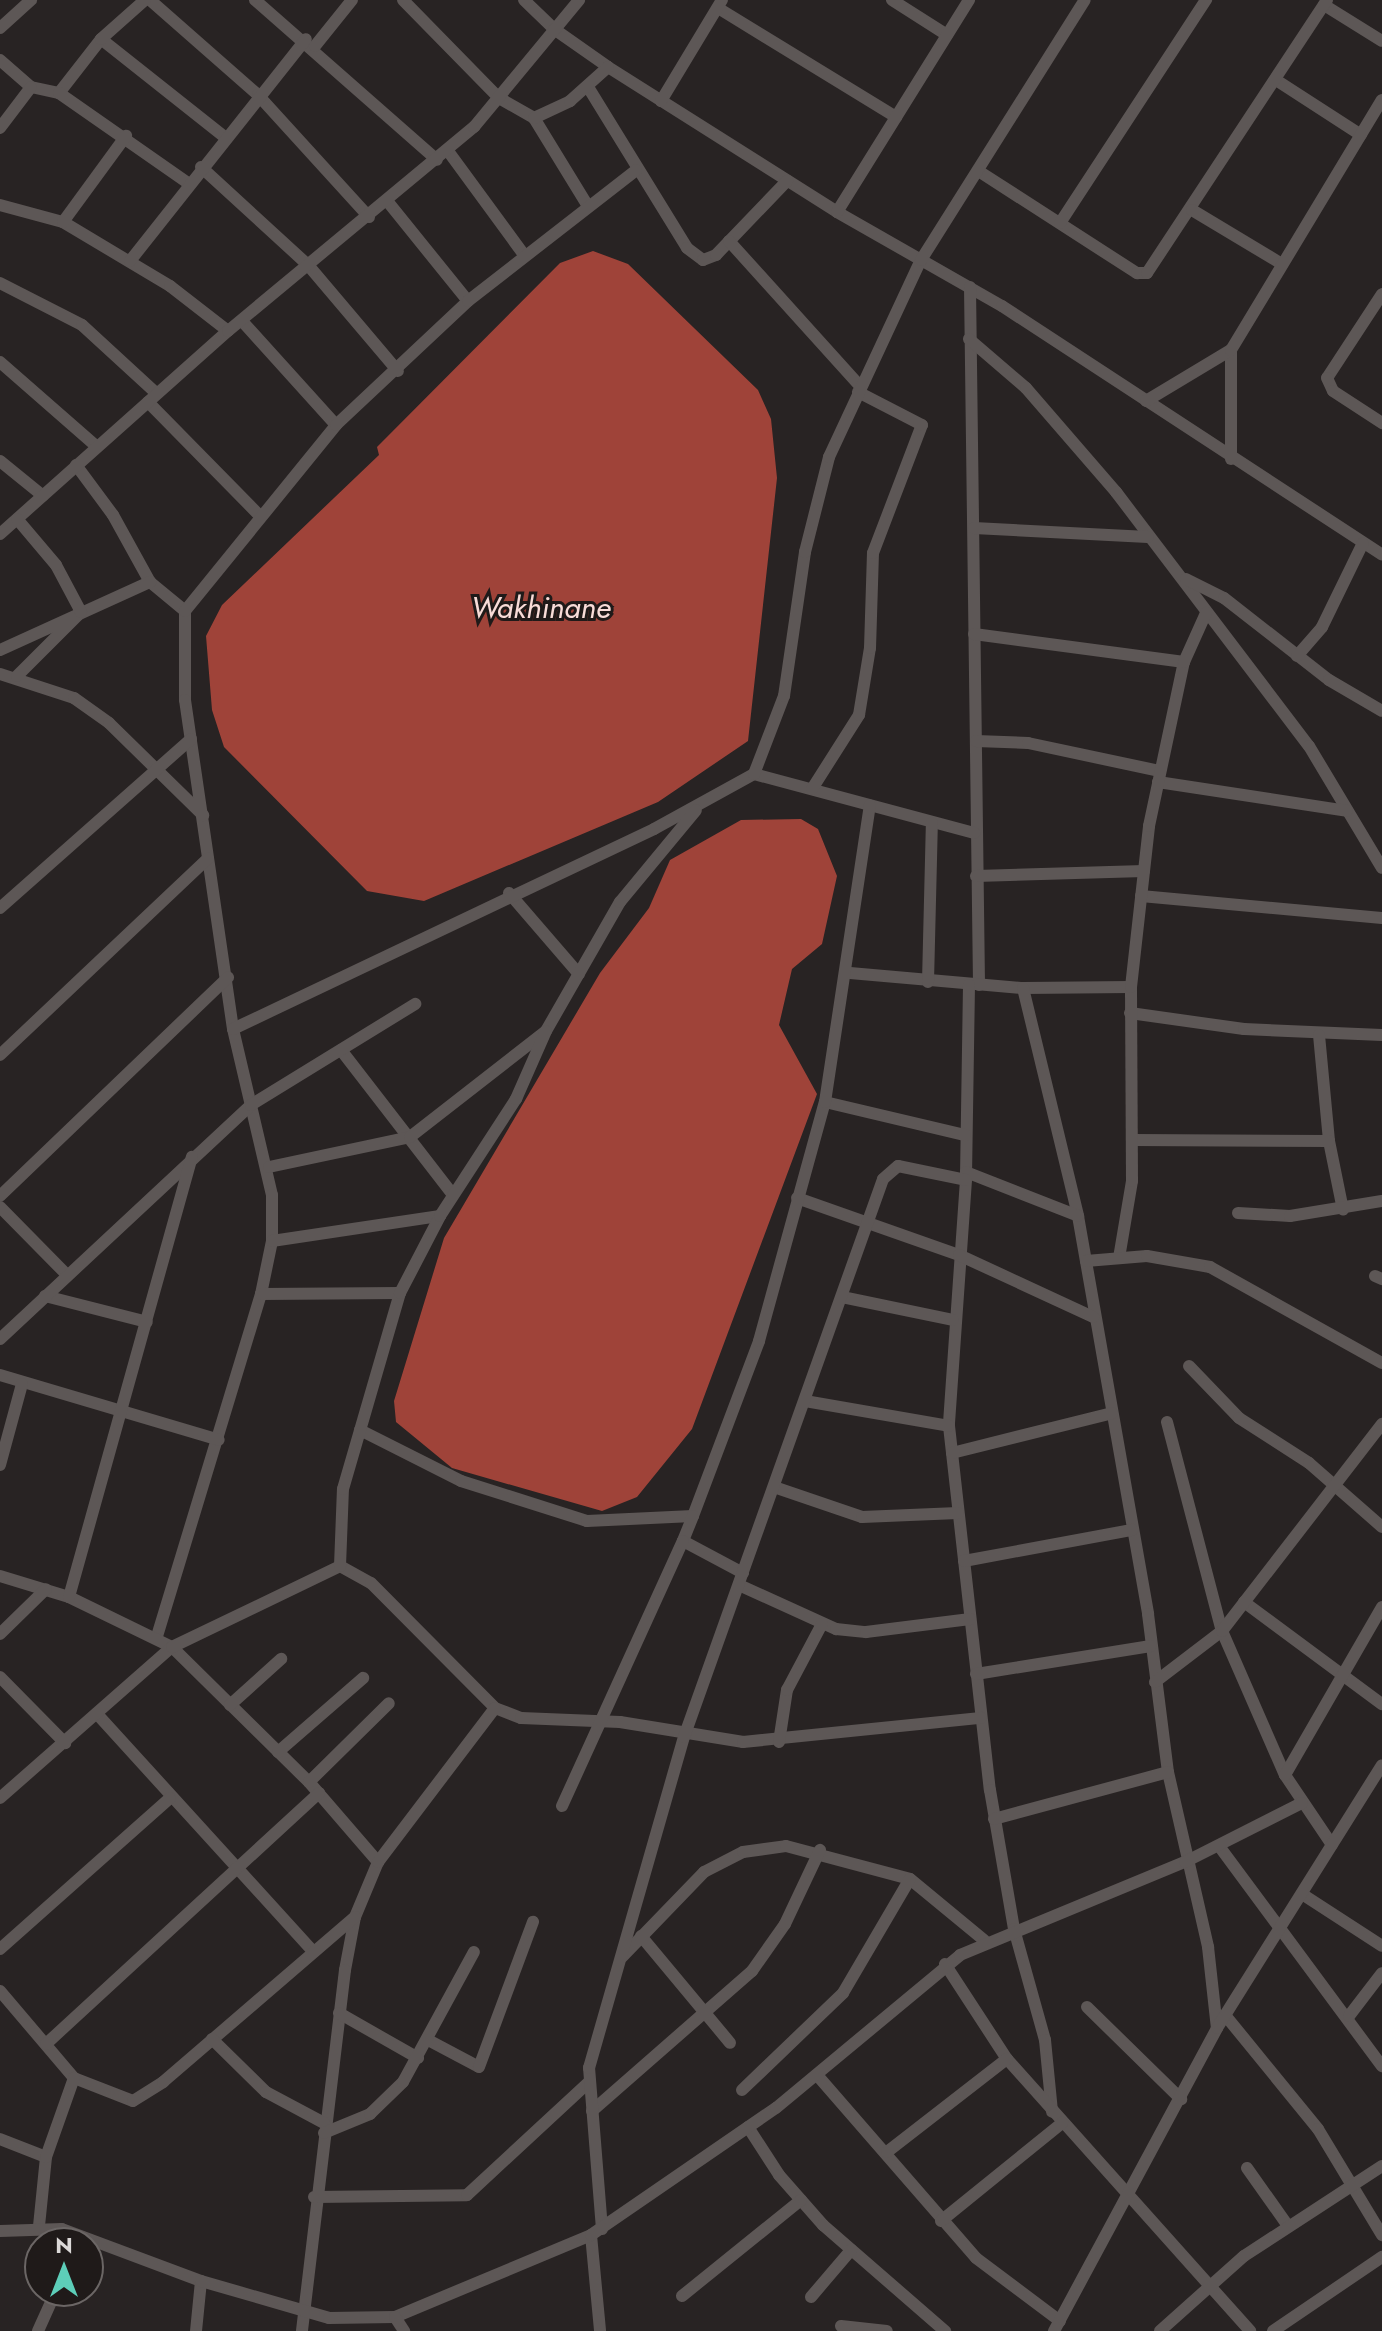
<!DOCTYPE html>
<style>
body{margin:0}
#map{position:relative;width:1382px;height:2331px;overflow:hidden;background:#282323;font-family:Jost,sans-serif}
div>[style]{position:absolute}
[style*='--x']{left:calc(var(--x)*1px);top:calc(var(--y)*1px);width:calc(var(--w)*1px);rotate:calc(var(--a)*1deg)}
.water>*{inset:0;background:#9f4339}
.minor>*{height:12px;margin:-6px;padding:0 6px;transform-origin:6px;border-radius:6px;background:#5d5756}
span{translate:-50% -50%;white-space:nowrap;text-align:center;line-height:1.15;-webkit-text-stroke:6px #1f1a19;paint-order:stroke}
.water-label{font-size:30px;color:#f8dcd8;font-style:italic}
.north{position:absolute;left:24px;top:2227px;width:80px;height:80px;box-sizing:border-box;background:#1f1a19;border:2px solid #6b6665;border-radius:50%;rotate:0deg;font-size:22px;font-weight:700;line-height:32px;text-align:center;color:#dcd9d8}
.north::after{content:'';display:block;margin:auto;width:28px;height:36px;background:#5dceb9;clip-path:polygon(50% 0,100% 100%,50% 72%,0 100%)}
</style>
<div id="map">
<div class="water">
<div style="clip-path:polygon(593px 251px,628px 264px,758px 390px,771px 419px,777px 478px,748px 741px,658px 802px,424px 901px,367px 891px,224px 747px,212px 710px,206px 636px,222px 605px,379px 455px,377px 447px,560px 263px)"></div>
<div style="clip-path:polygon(801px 819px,818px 829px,837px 876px,822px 944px,792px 969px,779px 1025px,817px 1094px,692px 1429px,637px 1497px,602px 1511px,452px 1468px,396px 1422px,394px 1401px,444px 1238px,600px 973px,649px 908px,670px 860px,741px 820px)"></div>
</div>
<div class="minor">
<div style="--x:150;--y:0;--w:144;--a:41.3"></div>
<div style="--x:258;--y:95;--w:165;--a:47.7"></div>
<div style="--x:255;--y:0;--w:242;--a:41.3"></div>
<div style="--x:403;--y:0;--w:137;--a:45.6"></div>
<div style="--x:499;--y:98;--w:40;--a:29.7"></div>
<div style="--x:534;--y:118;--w:103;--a:58.5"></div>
<div style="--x:524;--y:0;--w:42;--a:44"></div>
<div style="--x:554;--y:29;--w:66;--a:35.1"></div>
<div style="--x:608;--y:67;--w:271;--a:32.3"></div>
<div style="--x:837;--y:212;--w:190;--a:29.7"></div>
<div style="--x:1002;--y:306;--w:454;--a:33.2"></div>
<div style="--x:892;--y:0;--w:65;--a:32.5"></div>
<div style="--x:1324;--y:5;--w:68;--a:31.8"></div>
<div style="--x:718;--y:8;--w:209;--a:31.5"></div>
<div style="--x:0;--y:28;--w:42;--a:-42.1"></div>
<div style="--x:101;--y:39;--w:159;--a:38.4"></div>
<div style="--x:315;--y:46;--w:59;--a:-51.2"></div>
<div style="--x:0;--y:60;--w:41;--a:41.1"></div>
<div style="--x:31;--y:87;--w:29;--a:12"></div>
<div style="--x:59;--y:93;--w:68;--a:-52.1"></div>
<div style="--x:101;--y:39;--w:59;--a:-41.6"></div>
<div style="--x:1276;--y:80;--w:101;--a:32.9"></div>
<div style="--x:588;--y:87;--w:189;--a:58.4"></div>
<div style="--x:687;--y:248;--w:20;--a:37"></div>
<div style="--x:703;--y:260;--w:14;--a:-21"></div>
<div style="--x:716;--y:255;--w:103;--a:-46.2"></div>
<div style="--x:59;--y:93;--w:157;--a:34.9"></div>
<div style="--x:661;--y:101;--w:118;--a:-58.9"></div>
<div style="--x:534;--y:118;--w:40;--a:-25"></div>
<div style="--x:570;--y:101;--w:51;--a:-41.8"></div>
<div style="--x:0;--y:128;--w:51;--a:-52.9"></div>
<div style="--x:448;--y:151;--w:129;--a:53.8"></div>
<div style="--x:201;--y:167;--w:145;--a:42.5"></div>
<div style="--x:308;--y:265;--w:139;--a:49.7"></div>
<div style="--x:980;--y:172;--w:187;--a:32.8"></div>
<div style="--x:1137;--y:273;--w:10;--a:0"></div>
<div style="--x:1147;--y:273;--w:327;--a:-56.6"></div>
<div style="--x:388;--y:202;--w:127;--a:51.1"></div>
<div style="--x:0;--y:205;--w:65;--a:15.1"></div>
<div style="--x:63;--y:222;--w:125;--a:30.9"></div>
<div style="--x:170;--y:286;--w:73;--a:37.8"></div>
<div style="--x:1192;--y:210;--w:105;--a:31"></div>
<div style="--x:837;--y:212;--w:250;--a:-58.1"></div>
<div style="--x:63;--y:222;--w:107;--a:-53.8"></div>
<div style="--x:1060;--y:223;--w:267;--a:-56.8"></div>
<div style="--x:729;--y:241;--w:197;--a:47.9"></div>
<div style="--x:130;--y:261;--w:283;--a:-51.6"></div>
<div style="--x:0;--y:283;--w:92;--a:27.1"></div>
<div style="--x:82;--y:325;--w:100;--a:42.6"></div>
<div style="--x:970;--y:287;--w:698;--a:89.26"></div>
<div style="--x:1382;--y:294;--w:100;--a:123.2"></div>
<div style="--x:1327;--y:378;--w:14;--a:65"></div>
<div style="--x:1333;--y:391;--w:59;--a:33.1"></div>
<div style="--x:242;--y:321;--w:140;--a:47.9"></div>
<div style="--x:969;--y:339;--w:75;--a:40.7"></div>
<div style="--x:1026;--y:388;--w:138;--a:49.1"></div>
<div style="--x:1116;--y:492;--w:319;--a:52.8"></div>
<div style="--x:1309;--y:746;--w:142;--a:59.1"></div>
<div style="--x:1231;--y:350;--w:109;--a:90"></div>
<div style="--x:0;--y:362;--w:128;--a:41.2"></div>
<div style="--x:1146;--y:401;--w:99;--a:-31"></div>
<div style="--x:1231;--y:350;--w:292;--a:-58.9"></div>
<div style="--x:148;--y:402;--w:158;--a:45.5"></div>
<div style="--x:0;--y:461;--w:55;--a:39.1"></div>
<div style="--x:76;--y:465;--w:62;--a:53.5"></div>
<div style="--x:113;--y:515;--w:77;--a:61.1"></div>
<div style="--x:150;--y:582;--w:45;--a:39.6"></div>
<div style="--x:185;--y:611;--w:89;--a:90"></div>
<div style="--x:185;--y:700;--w:332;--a:81.7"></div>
<div style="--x:233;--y:1029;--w:171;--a:76.8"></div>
<div style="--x:272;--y:1195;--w:46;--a:90"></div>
<div style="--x:272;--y:1241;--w:54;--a:101.7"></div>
<div style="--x:261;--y:1294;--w:357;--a:106.9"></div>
<div style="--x:974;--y:528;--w:174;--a:3"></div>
<div style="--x:0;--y:534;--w:305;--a:-41.7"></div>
<div style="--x:228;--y:331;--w:320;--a:-39.7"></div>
<div style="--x:474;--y:127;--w:165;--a:-50.4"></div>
<div style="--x:1186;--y:579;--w:42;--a:26.6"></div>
<div style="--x:1224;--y:598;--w:133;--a:38"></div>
<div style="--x:1329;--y:680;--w:61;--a:30.3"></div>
<div style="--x:185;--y:611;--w:240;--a:-50.9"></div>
<div style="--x:336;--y:425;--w:181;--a:-43.2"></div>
<div style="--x:468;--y:301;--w:213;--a:-37.9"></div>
<div style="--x:974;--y:634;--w:212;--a:7.6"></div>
<div style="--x:0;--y:650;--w:165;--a:-24.4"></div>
<div style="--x:1297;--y:656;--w:38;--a:-49"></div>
<div style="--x:1322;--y:627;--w:93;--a:-64"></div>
<div style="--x:0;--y:674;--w:78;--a:18"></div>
<div style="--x:74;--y:698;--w:43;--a:35.5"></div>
<div style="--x:109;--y:723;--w:132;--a:44.4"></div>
<div style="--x:17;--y:676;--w:91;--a:-45"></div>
<div style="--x:81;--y:612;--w:53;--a:-118"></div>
<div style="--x:56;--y:565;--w:60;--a:-130.3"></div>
<div style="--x:976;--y:741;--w:52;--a:2.2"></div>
<div style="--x:1028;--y:743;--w:135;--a:12"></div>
<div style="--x:754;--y:774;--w:228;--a:15"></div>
<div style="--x:1158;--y:782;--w:191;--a:8.7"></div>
<div style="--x:812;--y:789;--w:88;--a:-57.6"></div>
<div style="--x:859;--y:715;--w:68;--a:-80.7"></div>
<div style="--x:870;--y:648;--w:95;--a:-88.2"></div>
<div style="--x:873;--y:553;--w:137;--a:-69.1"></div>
<div style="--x:922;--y:425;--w:72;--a:-152.7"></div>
<div style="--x:976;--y:876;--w:168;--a:-1.7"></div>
<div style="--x:509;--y:893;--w:107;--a:49.2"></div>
<div style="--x:1141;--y:896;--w:242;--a:5.2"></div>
<div style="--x:0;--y:908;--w:255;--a:-41.5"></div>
<div style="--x:850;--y:973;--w:174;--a:5"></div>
<div style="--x:1023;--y:988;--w:108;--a:-0.5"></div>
<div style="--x:928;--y:982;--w:159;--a:-88.6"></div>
<div style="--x:969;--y:985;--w:195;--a:90.9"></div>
<div style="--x:966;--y:1180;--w:247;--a:94"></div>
<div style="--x:949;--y:1426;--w:366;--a:83.6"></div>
<div style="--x:990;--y:1790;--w:141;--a:80.2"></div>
<div style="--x:1014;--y:1929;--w:115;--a:74.4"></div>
<div style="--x:1045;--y:2040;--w:72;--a:84.4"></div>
<div style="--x:1023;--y:988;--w:235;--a:76.4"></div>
<div style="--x:1078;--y:1216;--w:404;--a:80"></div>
<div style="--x:1148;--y:1614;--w:159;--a:82.8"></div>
<div style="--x:1168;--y:1772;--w:180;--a:77.1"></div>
<div style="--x:1208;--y:1947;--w:81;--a:83.7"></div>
<div style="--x:1130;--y:1013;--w:115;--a:8"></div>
<div style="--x:1244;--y:1029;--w:138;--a:2.5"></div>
<div style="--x:233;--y:1029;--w:466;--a:-25.4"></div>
<div style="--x:654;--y:829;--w:114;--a:-28.8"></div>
<div style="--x:754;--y:774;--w:84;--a:-69"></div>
<div style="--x:784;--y:696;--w:146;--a:-81.7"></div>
<div style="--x:805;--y:552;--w:98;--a:-75.8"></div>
<div style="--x:829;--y:457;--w:217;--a:-65"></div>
<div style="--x:921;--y:260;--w:307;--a:-57.8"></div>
<div style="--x:1319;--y:1035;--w:106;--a:84.6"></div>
<div style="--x:1329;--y:1141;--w:70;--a:78.5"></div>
<div style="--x:341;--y:1050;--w:183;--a:52.3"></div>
<div style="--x:0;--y:1055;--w:286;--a:-43.4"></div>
<div style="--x:825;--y:1102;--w:144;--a:13.3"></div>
<div style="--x:1132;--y:1140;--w:197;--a:0.3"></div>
<div style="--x:269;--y:1167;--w:144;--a:-12"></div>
<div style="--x:410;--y:1137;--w:172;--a:-37.9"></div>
<div style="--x:546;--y:1031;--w:149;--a:-60.2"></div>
<div style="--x:620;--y:902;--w:119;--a:-50.4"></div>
<div style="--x:966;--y:1172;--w:120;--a:21.4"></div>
<div style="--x:0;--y:1196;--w:316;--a:-43.8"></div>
<div style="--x:797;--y:1198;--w:172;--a:19.4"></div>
<div style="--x:959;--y:1255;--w:148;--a:24.8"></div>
<div style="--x:0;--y:1207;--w:95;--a:45.4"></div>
<div style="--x:1238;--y:1213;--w:52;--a:3.3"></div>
<div style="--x:1290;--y:1216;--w:93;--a:-9.3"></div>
<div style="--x:272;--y:1241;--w:170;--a:-8.5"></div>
<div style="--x:1119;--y:1258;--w:78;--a:-80.4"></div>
<div style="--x:1132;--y:1181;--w:194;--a:-90.3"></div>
<div style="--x:1131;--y:987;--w:162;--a:-83.6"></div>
<div style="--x:1149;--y:826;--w:168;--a:-78"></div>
<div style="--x:1184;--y:662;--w:54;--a:-65.8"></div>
<div style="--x:1086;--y:1261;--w:61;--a:-4.7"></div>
<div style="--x:1147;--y:1256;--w:64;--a:9.9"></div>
<div style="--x:1210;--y:1267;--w:197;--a:29.2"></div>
<div style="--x:1375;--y:1276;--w:8;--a:23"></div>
<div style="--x:261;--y:1294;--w:139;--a:-0.4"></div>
<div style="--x:45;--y:1296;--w:105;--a:14.3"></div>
<div style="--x:842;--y:1297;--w:113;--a:11.7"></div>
<div style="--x:0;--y:1339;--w:343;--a:-43"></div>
<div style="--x:251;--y:1105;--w:193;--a:-31.6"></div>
<div style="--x:1189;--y:1366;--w:72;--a:46.1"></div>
<div style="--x:1239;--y:1418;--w:83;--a:32.7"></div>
<div style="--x:1309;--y:1463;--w:97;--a:41.2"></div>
<div style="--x:0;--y:1375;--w:228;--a:16.5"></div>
<div style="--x:805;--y:1401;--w:146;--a:9.8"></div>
<div style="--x:1167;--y:1422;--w:216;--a:75.3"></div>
<div style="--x:1222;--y:1631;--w:157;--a:66.4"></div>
<div style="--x:1285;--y:1775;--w:84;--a:56.1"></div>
<div style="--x:360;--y:1430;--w:113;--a:26.8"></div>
<div style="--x:461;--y:1481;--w:132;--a:17.6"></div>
<div style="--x:587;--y:1521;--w:106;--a:-2.7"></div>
<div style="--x:693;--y:1516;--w:187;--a:-69.3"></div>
<div style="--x:759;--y:1341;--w:248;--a:-74.6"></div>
<div style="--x:825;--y:1102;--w:300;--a:-81.4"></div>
<div style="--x:952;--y:1453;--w:165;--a:-14"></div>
<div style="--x:0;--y:1465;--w:84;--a:-74.8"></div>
<div style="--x:774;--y:1487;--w:93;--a:18.8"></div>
<div style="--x:862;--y:1517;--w:96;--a:-2.4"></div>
<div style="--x:693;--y:1516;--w:27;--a:112"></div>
<div style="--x:683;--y:1541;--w:68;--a:28.1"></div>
<div style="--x:964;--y:1561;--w:171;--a:-10.5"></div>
<div style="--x:340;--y:1566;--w:35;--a:29"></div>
<div style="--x:371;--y:1583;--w:176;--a:45.2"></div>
<div style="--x:495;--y:1708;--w:28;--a:21"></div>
<div style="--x:521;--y:1718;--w:99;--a:2.3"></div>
<div style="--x:620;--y:1722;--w:125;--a:9.2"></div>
<div style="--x:743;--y:1742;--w:239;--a:-5.8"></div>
<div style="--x:0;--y:1576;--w:72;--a:16.9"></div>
<div style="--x:69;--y:1597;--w:114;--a:25.9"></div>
<div style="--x:172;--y:1647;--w:192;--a:44.6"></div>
<div style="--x:309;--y:1782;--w:106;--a:49.2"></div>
<div style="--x:378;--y:1862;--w:60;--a:112.7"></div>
<div style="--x:355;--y:1917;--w:54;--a:100.7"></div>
<div style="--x:345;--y:1970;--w:364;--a:96.8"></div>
<div style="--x:739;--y:1585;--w:107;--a:24.4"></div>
<div style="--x:836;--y:1629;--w:30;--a:6"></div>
<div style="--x:866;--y:1632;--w:105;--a:-7.1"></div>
<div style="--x:69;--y:1597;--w:457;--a:-74.4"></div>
<div style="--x:1244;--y:1602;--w:172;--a:36.5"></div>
<div style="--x:0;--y:1634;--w:64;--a:-44.4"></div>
<div style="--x:976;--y:1674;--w:177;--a:-9.1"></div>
<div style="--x:0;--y:1677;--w:93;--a:45.4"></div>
<div style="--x:1155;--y:1682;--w:84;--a:-37.3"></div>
<div style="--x:1222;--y:1631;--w:262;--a:-52.3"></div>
<div style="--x:230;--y:1705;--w:69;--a:-42"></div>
<div style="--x:98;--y:1715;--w:318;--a:47.7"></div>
<div style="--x:779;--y:1742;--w:53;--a:-81.3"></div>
<div style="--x:787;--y:1690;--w:75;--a:-62.1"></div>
<div style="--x:278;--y:1752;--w:113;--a:-41"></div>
<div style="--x:1285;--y:1775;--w:194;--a:-60"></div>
<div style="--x:309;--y:1782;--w:112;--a:-44.6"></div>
<div style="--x:0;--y:1798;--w:229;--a:-41.3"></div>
<div style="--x:172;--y:1647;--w:187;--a:-25.7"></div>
<div style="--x:340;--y:1566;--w:77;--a:-87.8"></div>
<div style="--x:343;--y:1489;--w:204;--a:-73.8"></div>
<div style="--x:400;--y:1293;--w:87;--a:-62.5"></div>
<div style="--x:440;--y:1216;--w:140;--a:-57"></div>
<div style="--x:516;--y:1099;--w:74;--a:-66.2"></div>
<div style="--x:562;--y:1806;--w:291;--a:-65.5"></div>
<div style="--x:994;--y:1819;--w:180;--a:-15.1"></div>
<div style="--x:1219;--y:1846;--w:274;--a:53.5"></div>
<div style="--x:378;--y:1862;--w:193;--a:-52.8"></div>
<div style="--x:1302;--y:1894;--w:95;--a:33"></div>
<div style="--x:641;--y:1936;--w:139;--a:50.2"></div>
<div style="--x:0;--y:1949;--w:227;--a:-41.6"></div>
<div style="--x:622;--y:1957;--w:118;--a:-46"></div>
<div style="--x:704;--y:1872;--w:44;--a:-27.1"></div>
<div style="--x:743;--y:1852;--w:43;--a:-7.9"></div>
<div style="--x:786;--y:1846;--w:128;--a:14.9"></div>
<div style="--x:910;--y:1879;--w:96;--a:39.5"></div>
<div style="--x:945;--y:1964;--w:113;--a:56.9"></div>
<div style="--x:1007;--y:2059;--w:365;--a:48.2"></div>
<div style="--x:0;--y:1991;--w:114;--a:49.6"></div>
<div style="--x:74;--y:2078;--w:63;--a:21.3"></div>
<div style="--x:133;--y:2101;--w:36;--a:-32"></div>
<div style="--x:163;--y:2082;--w:253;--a:-40.7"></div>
<div style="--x:1087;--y:2007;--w:132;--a:44.4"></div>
<div style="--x:339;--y:2013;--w:91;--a:29.7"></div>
<div style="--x:1225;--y:2015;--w:147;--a:50.8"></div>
<div style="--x:1318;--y:2129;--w:124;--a:58.9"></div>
<div style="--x:1349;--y:2016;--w:54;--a:-52.5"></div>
<div style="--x:212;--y:2039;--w:76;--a:44.5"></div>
<div style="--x:266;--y:2092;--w:66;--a:28.1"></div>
<div style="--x:430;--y:2041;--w:55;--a:28"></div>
<div style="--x:479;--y:2067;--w:155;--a:-69.6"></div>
<div style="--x:46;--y:2044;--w:371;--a:-42.6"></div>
<div style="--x:817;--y:2075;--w:242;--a:49"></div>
<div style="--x:976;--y:2258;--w:105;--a:36.9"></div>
<div style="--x:742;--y:2090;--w:140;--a:-43.8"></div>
<div style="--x:843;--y:1993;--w:132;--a:-59.6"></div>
<div style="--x:592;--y:2111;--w:213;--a:-41.2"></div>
<div style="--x:752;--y:1971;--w:57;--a:-54.9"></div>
<div style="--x:785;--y:1924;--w:82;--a:-64.7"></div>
<div style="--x:748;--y:2127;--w:57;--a:57.1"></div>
<div style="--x:779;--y:2175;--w:67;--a:48.7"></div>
<div style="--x:823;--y:2225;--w:162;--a:41"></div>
<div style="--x:324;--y:2133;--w:50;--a:-22.4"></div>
<div style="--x:370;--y:2114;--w:46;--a:-44.1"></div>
<div style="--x:403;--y:2082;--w:148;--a:-61.4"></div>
<div style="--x:0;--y:2139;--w:49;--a:21.4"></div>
<div style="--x:887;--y:2152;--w:152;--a:-37.8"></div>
<div style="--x:1247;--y:2168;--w:71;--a:54.7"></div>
<div style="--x:314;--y:2197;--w:153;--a:-0.7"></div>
<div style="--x:467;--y:2195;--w:165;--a:-42.8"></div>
<div style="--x:941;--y:2221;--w:156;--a:-39"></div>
<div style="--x:39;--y:2226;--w:69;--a:-84.2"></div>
<div style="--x:46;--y:2157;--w:84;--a:-70.5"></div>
<div style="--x:602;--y:2229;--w:162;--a:-94.6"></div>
<div style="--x:589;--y:2068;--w:344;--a:-74"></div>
<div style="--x:684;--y:1737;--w:592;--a:-70.37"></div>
<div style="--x:883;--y:1179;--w:20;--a:-41"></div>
<div style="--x:898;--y:1166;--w:69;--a:11.6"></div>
<div style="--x:0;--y:2231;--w:62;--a:-1.8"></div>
<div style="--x:62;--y:2229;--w:148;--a:20.5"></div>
<div style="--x:201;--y:2281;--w:50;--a:95.7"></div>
<div style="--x:591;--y:2235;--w:96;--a:84.6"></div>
<div style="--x:201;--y:2281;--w:133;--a:16.1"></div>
<div style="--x:329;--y:2318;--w:66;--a:-0.9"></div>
<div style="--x:395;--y:2317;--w:212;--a:-22.7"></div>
<div style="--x:591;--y:2235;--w:224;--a:-34.5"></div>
<div style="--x:776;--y:2108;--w:239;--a:-39.7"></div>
<div style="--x:960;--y:1955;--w:243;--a:-22.5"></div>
<div style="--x:1185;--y:1862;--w:131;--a:-26.8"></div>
<div style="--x:682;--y:2296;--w:153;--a:-38.9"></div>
<div style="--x:811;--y:2297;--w:62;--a:-49.6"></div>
<div style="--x:395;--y:2317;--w:17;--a:57"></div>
<div style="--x:841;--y:2326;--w:46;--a:6.2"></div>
<div style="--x:38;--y:2331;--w:44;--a:-65.8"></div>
<div style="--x:1054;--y:2331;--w:344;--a:-61.7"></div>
<div style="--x:1217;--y:2028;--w:310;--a:-57.9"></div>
<div style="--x:1160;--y:2331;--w:113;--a:-41.8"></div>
<div style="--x:1244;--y:2256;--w:165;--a:-33.1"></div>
<div style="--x:1273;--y:2331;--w:132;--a:-34.2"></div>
</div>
<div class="water-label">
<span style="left:541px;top:608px">Wakhinane</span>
</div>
<div class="north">N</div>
</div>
